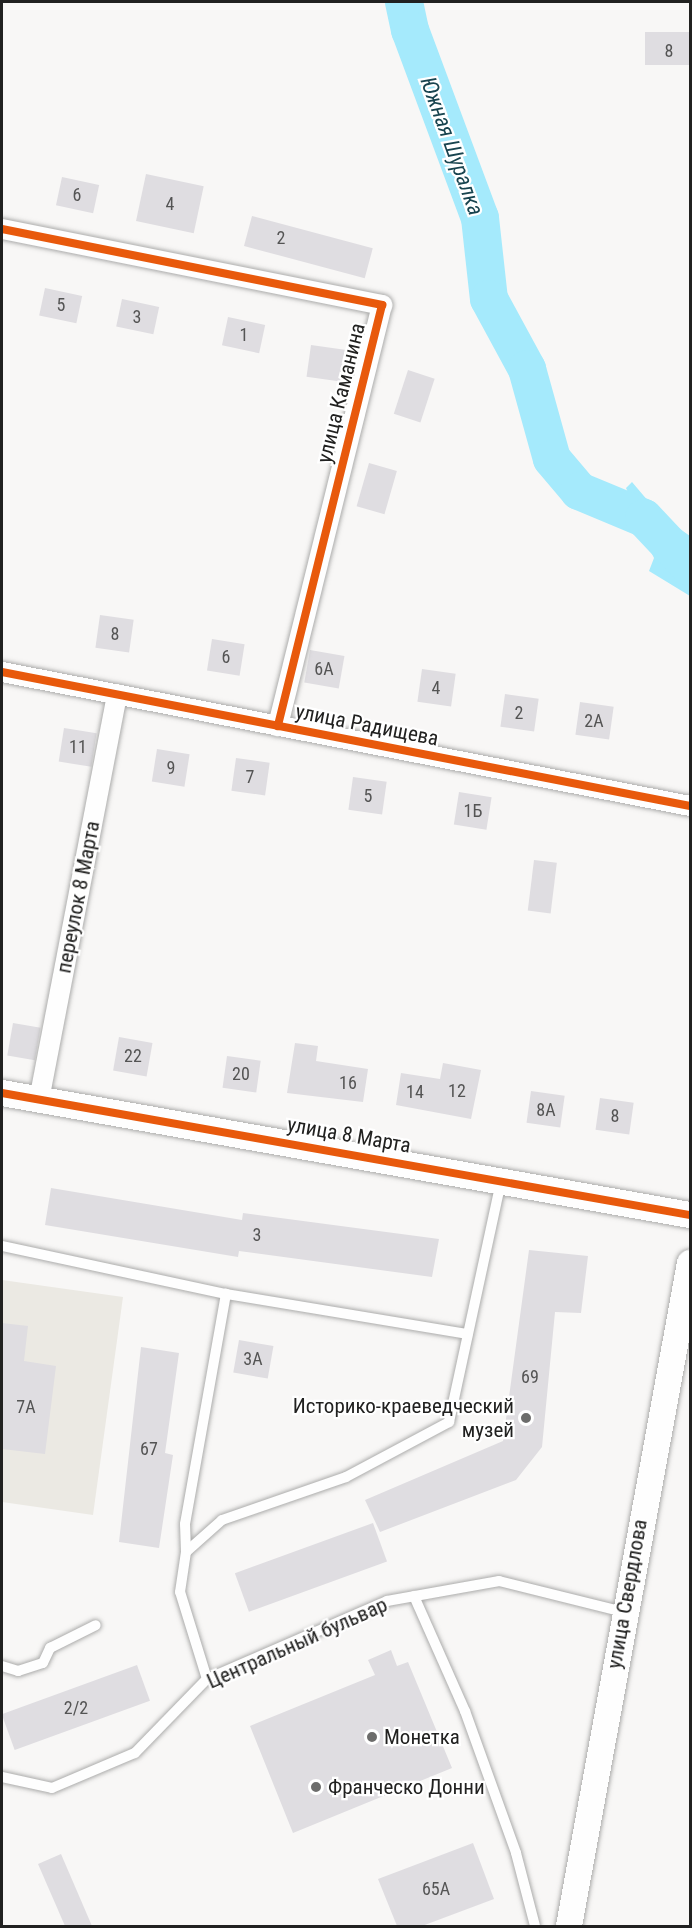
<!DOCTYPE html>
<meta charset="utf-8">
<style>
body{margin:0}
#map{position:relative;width:692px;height:1928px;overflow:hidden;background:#f8f7f6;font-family:"Roboto Condensed",sans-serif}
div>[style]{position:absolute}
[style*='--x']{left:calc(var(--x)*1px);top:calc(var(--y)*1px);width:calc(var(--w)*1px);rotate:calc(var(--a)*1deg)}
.built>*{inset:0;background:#ebe9e3}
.water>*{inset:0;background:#a5eafc}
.river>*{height:38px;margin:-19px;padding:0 19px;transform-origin:19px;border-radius:19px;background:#a5eafc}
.building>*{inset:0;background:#dfdde1;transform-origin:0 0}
.roads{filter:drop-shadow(0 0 2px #acacab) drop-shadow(0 0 2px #acacab)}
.service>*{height:10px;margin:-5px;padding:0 5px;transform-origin:5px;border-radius:5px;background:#fefefe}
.minor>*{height:20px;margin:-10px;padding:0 10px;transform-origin:10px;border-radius:10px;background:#fefefe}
.tertiary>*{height:26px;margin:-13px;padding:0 13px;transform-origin:13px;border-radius:13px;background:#fefefe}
.cycleway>*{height:8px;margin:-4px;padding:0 4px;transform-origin:4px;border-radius:4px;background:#e8590c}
.dots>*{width:16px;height:16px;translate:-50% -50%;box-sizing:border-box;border:3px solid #fff;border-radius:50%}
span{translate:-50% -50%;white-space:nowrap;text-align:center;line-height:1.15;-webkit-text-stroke:4.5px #fff;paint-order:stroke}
.number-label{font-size:18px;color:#545454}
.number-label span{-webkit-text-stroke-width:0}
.street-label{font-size:21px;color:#212120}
.poi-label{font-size:21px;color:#212120}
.right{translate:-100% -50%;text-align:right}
.left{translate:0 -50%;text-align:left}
.water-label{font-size:22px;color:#18444f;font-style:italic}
.frame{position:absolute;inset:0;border:3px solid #212120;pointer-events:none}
</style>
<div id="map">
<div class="built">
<div style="clip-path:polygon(2px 1280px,123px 1297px,93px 1515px,2px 1502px)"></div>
</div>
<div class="water">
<div style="clip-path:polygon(632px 482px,660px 515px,690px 536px,690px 596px,649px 571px,654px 558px,641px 531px,607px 501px,630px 497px,626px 488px)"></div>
</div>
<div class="river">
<div style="--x:404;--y:2;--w:29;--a:78"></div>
<div style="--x:410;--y:30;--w:201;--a:69.6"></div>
<div style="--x:480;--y:218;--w:81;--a:83.7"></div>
<div style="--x:489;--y:299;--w:80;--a:61.5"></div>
<div style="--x:527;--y:369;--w:93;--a:74.5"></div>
<div style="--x:552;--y:459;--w:42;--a:49.8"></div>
<div style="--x:579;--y:491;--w:70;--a:22.6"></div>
<div style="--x:644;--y:518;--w:67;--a:46.8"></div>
</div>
<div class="building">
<div style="left:690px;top:32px;width:33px;height:45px;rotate:90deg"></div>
<div style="left:146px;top:174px;width:59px;height:48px;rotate:12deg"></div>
<div style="left:62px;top:177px;width:38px;height:29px;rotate:12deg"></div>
<div style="left:252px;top:216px;width:125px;height:31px;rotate:15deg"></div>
<div style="left:45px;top:288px;width:38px;height:28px;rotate:12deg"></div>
<div style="left:122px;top:299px;width:38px;height:28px;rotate:12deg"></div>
<div style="left:228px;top:317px;width:38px;height:29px;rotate:12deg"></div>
<div style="left:311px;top:345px;width:34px;height:32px;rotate:8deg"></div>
<div style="left:408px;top:370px;width:28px;height:46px;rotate:18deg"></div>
<div style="left:369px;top:463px;width:29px;height:45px;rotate:16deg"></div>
<div style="left:100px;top:615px;width:34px;height:33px;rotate:8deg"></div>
<div style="left:212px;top:639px;width:33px;height:32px;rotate:9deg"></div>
<div style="left:310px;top:650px;width:35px;height:33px;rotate:10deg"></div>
<div style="left:422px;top:669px;width:34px;height:33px;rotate:8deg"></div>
<div style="left:505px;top:694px;width:34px;height:33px;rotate:8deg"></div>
<div style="left:580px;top:702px;width:34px;height:33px;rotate:8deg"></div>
<div style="left:64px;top:728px;width:33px;height:34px;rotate:9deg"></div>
<div style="left:157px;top:749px;width:33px;height:33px;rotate:9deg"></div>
<div style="left:236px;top:758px;width:34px;height:33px;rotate:8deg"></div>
<div style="left:353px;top:777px;width:34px;height:33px;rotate:8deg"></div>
<div style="left:459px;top:792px;width:33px;height:33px;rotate:9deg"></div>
<div style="left:534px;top:860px;width:23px;height:51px;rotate:7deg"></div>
<div style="left:13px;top:1023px;width:28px;height:33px;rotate:10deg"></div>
<div style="left:119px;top:1037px;width:34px;height:34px;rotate:10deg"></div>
<div style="clip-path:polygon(295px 1043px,318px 1046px,316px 1061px,368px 1069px,363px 1102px,287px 1093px)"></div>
<div style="left:227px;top:1056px;width:34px;height:32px;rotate:8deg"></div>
<div style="clip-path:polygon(443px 1063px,481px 1070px,471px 1119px,396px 1105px,401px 1073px,440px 1079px)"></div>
<div style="left:531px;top:1091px;width:34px;height:32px;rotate:8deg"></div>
<div style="left:600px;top:1098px;width:34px;height:32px;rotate:8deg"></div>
<div style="clip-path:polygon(51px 1188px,242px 1220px,243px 1213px,439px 1239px,432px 1277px,239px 1251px,238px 1257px,45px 1225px)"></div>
<div style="clip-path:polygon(529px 1250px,588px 1256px,581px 1313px,555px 1312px,542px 1447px,516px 1480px,380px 1532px,365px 1500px,503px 1441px)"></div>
<div style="clip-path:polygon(2px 1323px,28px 1326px,24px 1361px,56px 1366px,45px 1454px,2px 1449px)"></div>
<div style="left:239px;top:1340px;width:35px;height:33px;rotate:10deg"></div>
<div style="clip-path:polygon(141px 1347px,179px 1353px,165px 1453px,173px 1455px,159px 1548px,119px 1542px)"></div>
<div style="left:373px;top:1523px;width:41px;height:147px;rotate:70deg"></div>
<div style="clip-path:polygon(391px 1650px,397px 1666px,408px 1662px,452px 1768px,293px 1833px,250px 1726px,375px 1675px,368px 1660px)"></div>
<div style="left:137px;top:1665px;width:38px;height:144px;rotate:70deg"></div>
<div style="clip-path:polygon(473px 1843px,494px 1899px,422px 1926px,397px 1926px,378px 1879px)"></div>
<div style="clip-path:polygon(61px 1854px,92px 1926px,65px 1926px,38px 1864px)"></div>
</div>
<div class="roads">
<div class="service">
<div style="--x:2;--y:1246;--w:229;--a:12.1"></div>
<div style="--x:226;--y:1294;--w:245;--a:9.4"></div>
<div style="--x:186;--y:1552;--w:28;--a:-92"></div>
<div style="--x:185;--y:1524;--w:234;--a:-79.9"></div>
<div style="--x:414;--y:1596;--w:126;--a:66.1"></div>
<div style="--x:465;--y:1711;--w:151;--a:70.2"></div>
<div style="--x:516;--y:1853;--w:75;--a:75.4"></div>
<div style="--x:2;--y:1666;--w:17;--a:17"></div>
<div style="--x:18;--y:1671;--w:26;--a:-18"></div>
<div style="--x:43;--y:1663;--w:17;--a:-65"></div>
<div style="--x:50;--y:1648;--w:51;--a:-26.6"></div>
<div style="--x:207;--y:1679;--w:91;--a:-107.2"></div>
<div style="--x:180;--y:1592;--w:40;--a:-81.5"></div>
<div style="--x:186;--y:1552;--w:48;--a:-41.6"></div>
<div style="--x:222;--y:1520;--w:131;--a:-19.1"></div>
<div style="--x:346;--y:1477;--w:117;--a:-28.1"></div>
<div style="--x:449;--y:1422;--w:247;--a:-77.8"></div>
<div style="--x:2;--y:1777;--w:51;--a:12.4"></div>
<div style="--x:52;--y:1788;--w:90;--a:-22.9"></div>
<div style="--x:135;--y:1753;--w:103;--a:-45.8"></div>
<div style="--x:207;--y:1679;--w:196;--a:-23.4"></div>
<div style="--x:387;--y:1601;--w:114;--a:-10.1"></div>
<div style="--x:499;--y:1581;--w:128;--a:14"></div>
</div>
<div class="minor">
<div style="--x:2;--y:229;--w:388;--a:11.3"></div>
<div style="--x:382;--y:305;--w:434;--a:103.9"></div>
<div style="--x:2;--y:672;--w:701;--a:11.02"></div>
<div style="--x:39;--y:1100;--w:413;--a:-79.1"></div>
</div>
<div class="tertiary">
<div style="--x:2;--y:1093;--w:699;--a:10.06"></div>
<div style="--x:569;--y:1926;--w:674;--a:-79.66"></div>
</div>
</div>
<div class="cycleway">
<div style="--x:2;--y:229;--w:388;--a:11.3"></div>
<div style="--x:382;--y:305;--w:434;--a:103.9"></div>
<div style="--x:2;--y:672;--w:701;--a:11.02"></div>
<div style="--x:2;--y:1093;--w:699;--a:10.06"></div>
</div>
<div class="dots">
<div style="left:526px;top:1418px;background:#6c6c6b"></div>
<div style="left:372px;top:1737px;background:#6c6c6b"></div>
<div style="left:316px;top:1787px;background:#6c6c6b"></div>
</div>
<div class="number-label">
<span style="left:669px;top:51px">8</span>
<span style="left:77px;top:195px">6</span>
<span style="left:170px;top:204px">4</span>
<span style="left:281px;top:238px">2</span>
<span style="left:61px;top:305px">5</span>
<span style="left:137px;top:317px">3</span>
<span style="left:244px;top:335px">1</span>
<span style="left:115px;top:634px">8</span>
<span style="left:226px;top:657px">6</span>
<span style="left:324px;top:669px">6А</span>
<span style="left:436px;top:688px">4</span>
<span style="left:519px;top:713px">2</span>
<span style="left:594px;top:721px">2А</span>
<span style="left:78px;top:747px">11</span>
<span style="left:171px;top:768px">9</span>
<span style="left:250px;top:777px">7</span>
<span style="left:368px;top:796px">5</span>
<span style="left:473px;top:811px">1Б</span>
<span style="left:133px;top:1056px">22</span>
<span style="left:241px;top:1074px">20</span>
<span style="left:348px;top:1083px">16</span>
<span style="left:457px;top:1091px">12</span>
<span style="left:415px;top:1092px">14</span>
<span style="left:546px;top:1110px">8А</span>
<span style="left:615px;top:1116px">8</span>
<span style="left:257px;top:1235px">3</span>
<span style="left:253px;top:1359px">3А</span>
<span style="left:530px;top:1377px">69</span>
<span style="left:26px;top:1407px">7А</span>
<span style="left:149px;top:1449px">67</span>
<span style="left:76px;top:1708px">2/2</span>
<span style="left:436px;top:1889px">65А</span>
</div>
<div class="street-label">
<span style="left:341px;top:393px;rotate:-76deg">улица Каманина</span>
<span style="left:367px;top:725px;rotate:11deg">улица Радищева</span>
<span style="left:78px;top:897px;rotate:-79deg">переулок 8 Марта</span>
<span style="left:349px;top:1135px;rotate:10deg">улица 8 Марта</span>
<span style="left:627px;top:1594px;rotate:-80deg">улица Свердлова</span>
<span style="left:297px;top:1643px;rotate:-24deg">Центральный бульвар</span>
</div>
<div class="poi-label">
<span class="right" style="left:514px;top:1418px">Историко-краеведческий<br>музей</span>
<span class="left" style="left:384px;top:1737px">Монетка</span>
<span class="left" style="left:328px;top:1787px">Франческо Донни</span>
</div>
<div class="water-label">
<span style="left:452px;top:146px;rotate:70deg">Южная Шуралка</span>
</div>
<div class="frame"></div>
</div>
